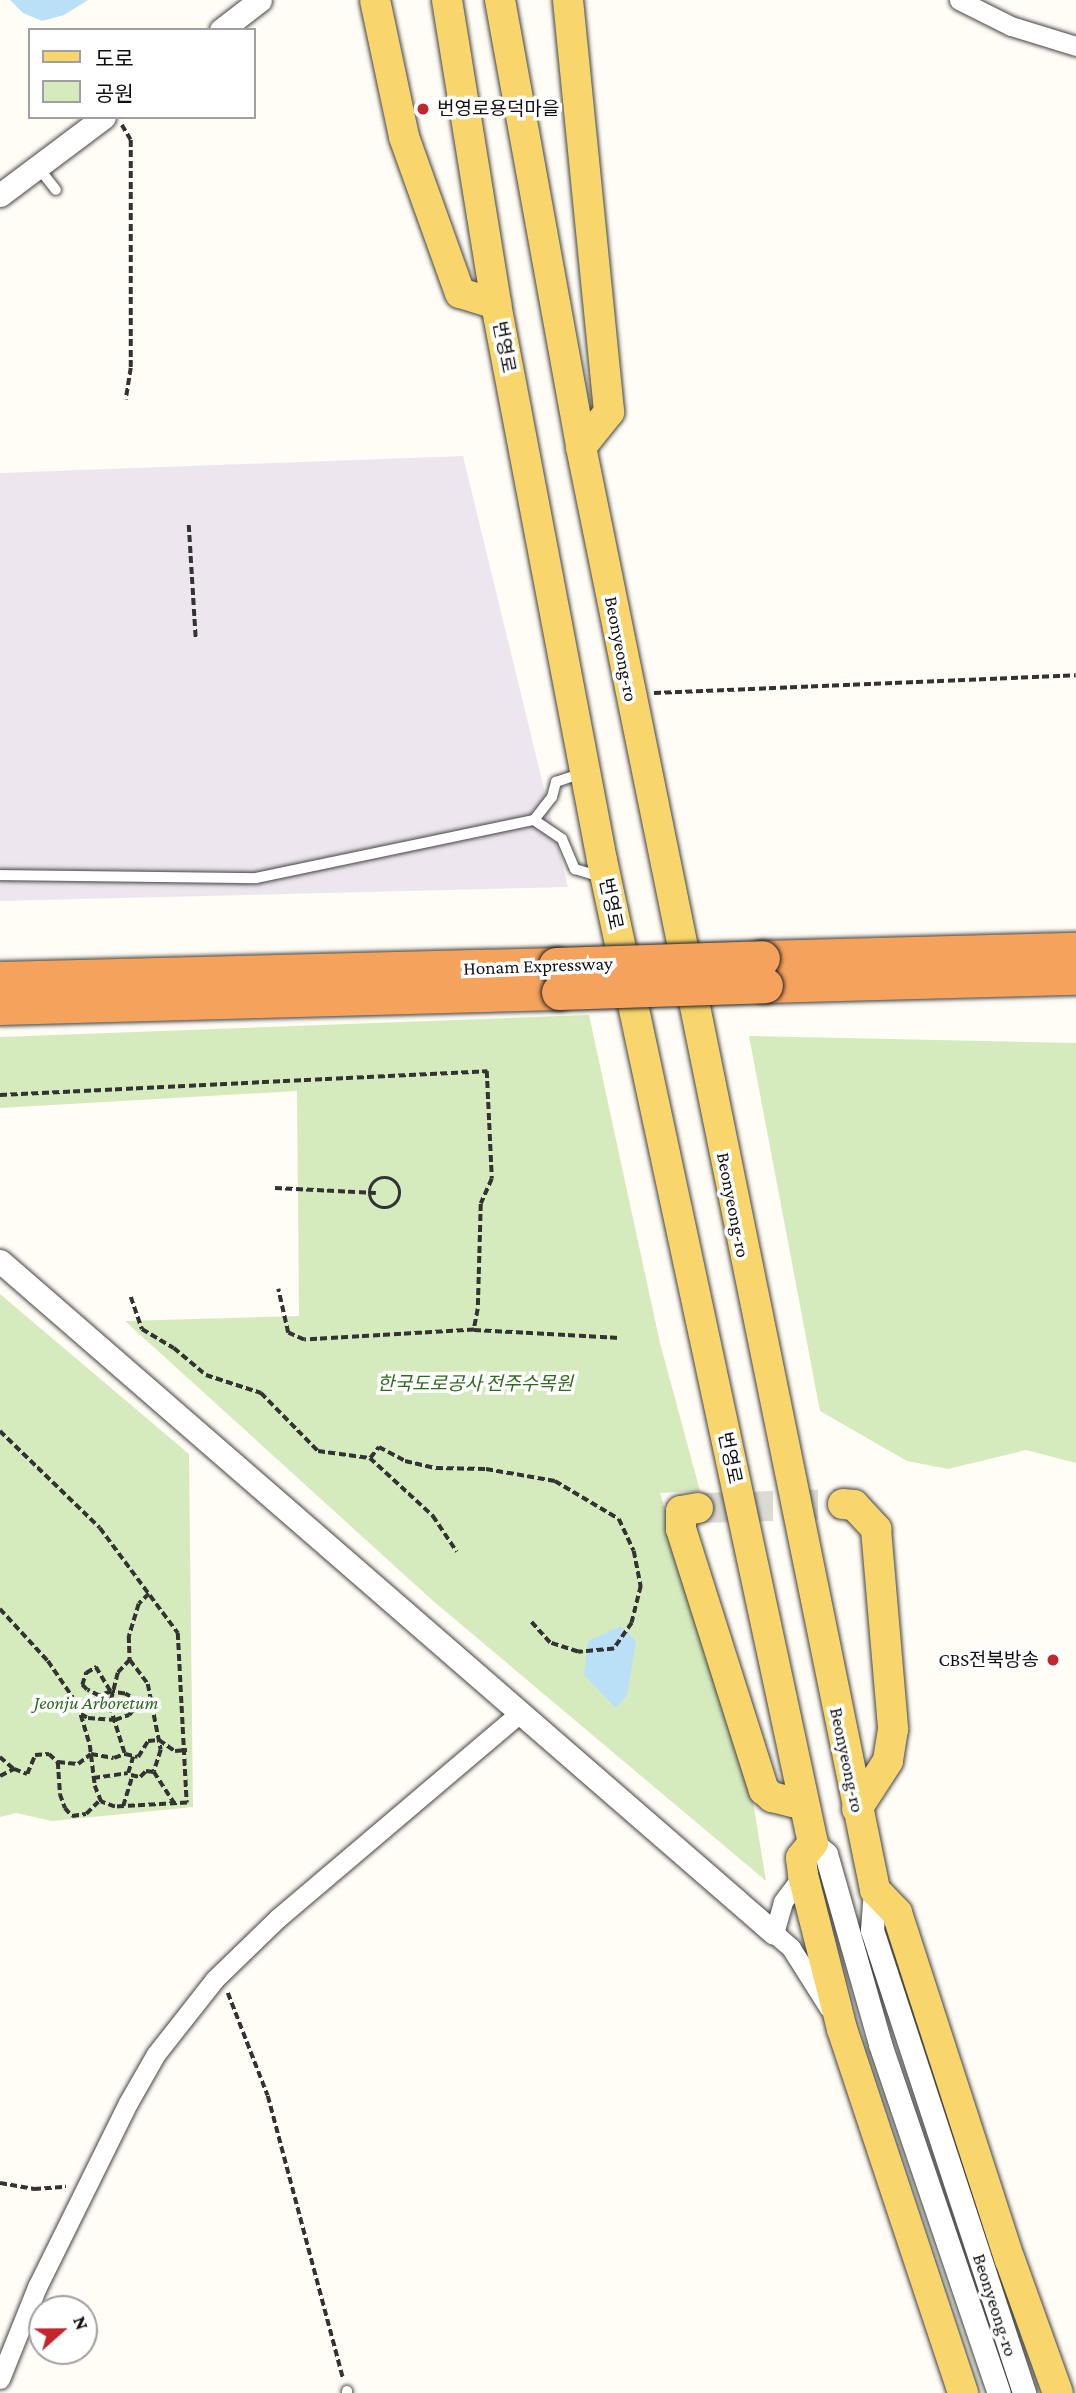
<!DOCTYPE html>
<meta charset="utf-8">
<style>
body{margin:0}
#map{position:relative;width:1076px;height:2393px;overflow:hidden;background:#fffdf5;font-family:"Crimson Pro","Noto Sans KR",serif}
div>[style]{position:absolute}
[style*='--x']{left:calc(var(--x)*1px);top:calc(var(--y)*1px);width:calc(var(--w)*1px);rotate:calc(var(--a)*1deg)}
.industrial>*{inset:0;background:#eee6ef}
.green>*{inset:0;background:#d5ebbd}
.water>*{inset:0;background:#b9e0f7}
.primary-tunnel>*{height:30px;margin-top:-15px;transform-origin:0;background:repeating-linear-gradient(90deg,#dbdad3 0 30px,transparent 0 45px)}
.path>*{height:3.5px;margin-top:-1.75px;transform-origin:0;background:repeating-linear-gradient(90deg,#333 0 7px,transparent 0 10.5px)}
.path>.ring{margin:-1.75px;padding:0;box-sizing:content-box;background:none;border:3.5px solid #333;border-radius:50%}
.roads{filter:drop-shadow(0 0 2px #444) drop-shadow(0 0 2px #444)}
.service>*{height:10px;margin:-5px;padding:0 5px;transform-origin:5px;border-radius:5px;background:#fff}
.minor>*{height:19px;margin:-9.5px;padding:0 9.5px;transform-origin:9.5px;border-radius:9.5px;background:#fff}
.tertiary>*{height:23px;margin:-11.5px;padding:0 11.5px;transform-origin:11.5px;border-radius:11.5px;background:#fff}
.primary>*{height:30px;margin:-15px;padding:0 15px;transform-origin:15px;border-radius:15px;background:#f9d66b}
.motorway>*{height:35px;margin:-17.5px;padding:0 17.5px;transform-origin:17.5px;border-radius:17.5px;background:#f5a25d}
.bridges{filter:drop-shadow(0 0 2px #222) drop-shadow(0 0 2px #222)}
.motorway-bridge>*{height:35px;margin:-17.5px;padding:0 17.5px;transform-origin:17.5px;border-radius:17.5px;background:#f5a25d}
.dots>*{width:19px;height:19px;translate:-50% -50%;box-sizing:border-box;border:4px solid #fff;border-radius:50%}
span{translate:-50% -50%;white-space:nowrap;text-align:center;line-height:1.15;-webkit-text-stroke:7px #fff;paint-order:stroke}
.poi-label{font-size:19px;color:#111}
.left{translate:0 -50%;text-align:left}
.right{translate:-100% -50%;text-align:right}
.street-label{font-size:19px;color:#111}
.park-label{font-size:19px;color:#2f6b1f;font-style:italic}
.legend{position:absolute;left:28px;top:28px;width:228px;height:91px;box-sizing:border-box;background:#fff;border:2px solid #a0a0a0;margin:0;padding:9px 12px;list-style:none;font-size:21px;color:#111}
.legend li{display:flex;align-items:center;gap:14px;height:35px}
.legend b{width:35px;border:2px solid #a0a0a0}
.north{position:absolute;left:28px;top:2295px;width:70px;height:70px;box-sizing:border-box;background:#fff;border:2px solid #a0a0a0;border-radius:50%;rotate:69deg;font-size:19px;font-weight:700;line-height:28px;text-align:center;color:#111}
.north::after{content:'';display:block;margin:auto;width:24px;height:32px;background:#c4262e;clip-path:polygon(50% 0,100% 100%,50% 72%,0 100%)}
</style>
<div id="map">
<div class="industrial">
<div style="clip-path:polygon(463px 456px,568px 887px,0 901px,0 473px)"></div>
</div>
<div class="green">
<div style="clip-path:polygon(589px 1015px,660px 1343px,700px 1491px,660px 1493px,748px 1771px,766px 1881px,432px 1600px,125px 1321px,299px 1316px,297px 1091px,0 1108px,0 1037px)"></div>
<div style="clip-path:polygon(749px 1036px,1076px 1043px,1076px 1463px,1026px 1450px,948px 1469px,907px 1461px,820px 1411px)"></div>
<div style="clip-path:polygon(0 1294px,189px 1454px,193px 1807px,52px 1821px,16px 1813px,0 1817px)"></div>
</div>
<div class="water">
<div style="clip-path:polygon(10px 0,88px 0,64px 15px,42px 21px,23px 13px)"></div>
<div style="clip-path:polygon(621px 1626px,636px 1641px,627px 1695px,616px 1708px,584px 1675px,588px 1641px)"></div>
</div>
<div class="primary-tunnel">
<div style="--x:698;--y:1508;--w:145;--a:-1.6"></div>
</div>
<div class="path">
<div style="--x:122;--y:125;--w:17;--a:59"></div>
<div style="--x:131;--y:140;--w:228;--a:90"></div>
<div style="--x:131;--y:368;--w:32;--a:99"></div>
<div style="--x:189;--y:525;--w:115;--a:86.5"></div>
<div style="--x:654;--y:693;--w:422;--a:-2.4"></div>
<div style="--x:0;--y:1095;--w:488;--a:-2.8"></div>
<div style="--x:487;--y:1071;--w:108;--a:87.3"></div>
<div style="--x:492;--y:1179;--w:27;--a:114"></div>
<div style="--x:481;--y:1204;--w:105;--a:91.6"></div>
<div style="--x:478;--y:1309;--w:21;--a:101"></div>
<div style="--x:474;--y:1330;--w:170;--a:176.6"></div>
<div style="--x:304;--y:1340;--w:17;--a:-156"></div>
<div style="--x:288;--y:1333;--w:45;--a:-102.8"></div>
<div class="ring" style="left:370px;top:1178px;width:26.5px;height:26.5px"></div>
<div style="--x:275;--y:1188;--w:101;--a:2.8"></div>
<div style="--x:131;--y:1297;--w:34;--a:71"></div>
<div style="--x:142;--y:1329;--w:37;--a:31"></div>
<div style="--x:174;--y:1348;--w:42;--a:40.2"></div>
<div style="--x:206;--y:1375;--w:58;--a:18.1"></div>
<div style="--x:261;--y:1393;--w:81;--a:45.5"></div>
<div style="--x:318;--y:1451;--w:52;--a:7.7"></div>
<div style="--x:370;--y:1458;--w:86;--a:42.6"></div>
<div style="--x:433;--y:1516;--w:43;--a:56.3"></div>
<div style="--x:474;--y:1330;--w:146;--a:3.1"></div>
<div style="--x:0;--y:1431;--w:139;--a:44.1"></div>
<div style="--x:100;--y:1528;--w:131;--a:53.4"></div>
<div style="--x:178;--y:1633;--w:170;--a:87"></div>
<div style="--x:187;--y:1803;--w:72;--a:176.8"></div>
<div style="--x:115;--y:1807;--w:15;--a:-160"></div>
<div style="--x:101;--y:1802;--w:18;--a:-112"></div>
<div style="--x:370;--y:1458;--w:14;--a:-51"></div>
<div style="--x:379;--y:1447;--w:30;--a:28"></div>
<div style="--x:405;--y:1461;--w:32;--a:13"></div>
<div style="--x:436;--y:1468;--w:50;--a:1.1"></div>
<div style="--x:486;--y:1469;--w:70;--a:9.9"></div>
<div style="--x:555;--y:1481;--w:74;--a:30.7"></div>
<div style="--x:619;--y:1519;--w:35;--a:65"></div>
<div style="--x:634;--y:1551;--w:36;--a:79"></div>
<div style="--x:641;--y:1586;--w:38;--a:104"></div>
<div style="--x:632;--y:1623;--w:32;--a:125"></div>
<div style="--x:614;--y:1649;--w:36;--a:175"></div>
<div style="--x:578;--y:1652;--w:29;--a:-162"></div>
<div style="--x:550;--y:1643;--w:30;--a:-132"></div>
<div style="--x:149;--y:1594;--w:14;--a:135"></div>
<div style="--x:139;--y:1604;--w:34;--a:107"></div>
<div style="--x:129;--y:1636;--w:24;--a:88"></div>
<div style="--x:130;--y:1660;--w:30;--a:53"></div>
<div style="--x:148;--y:1684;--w:67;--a:78.9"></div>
<div style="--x:161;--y:1750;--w:23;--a:108"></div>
<div style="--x:154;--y:1772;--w:37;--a:57"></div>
<div style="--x:0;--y:1609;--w:71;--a:47.3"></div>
<div style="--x:48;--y:1661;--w:53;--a:55.7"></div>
<div style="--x:78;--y:1705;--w:42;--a:73.3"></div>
<div style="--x:90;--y:1745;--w:41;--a:83"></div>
<div style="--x:130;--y:1660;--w:18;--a:133"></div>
<div style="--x:118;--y:1673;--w:34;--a:104"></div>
<div style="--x:110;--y:1706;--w:50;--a:72.6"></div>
<div style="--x:125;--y:1754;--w:13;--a:13"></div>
<div style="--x:138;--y:1757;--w:19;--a:-58"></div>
<div style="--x:148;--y:1741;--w:11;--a:-5"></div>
<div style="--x:159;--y:1740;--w:19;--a:35"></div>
<div style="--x:175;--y:1751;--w:12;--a:-5"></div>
<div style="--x:81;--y:1714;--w:8;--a:30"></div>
<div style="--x:88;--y:1718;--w:27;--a:4"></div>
<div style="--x:115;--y:1720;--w:15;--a:-20"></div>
<div style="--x:129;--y:1715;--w:16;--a:-52"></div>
<div style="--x:139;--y:1702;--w:16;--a:-150"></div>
<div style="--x:125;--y:1694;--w:14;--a:-172"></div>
<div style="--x:111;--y:1692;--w:13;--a:162"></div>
<div style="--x:99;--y:1696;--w:13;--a:-153"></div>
<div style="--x:87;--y:1690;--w:7;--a:-135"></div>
<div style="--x:82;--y:1685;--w:13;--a:-72"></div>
<div style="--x:86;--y:1673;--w:12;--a:-31"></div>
<div style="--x:96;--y:1667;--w:29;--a:59"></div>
<div style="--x:0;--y:1757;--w:18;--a:41"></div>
<div style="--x:14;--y:1769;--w:14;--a:21"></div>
<div style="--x:27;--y:1774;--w:21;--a:-67"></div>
<div style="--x:35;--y:1755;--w:14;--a:-4"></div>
<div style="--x:49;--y:1754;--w:12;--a:42"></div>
<div style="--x:58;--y:1762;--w:32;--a:86"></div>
<div style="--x:60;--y:1794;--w:15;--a:70"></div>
<div style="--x:65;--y:1808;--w:11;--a:49"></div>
<div style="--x:72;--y:1816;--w:14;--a:-8"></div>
<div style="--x:86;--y:1814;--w:20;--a:-45"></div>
<div style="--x:58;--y:1762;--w:20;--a:6"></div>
<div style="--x:78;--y:1764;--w:16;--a:-38"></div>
<div style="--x:91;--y:1754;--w:23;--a:10"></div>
<div style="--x:114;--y:1758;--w:12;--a:-20"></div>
<div style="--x:131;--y:1775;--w:9;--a:13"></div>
<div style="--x:140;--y:1777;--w:8;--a:-45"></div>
<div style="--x:146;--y:1771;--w:8;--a:7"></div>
<div style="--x:0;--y:1776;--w:16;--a:-27"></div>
<div style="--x:93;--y:1778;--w:35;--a:-8"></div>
<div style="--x:128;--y:1773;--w:17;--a:-73"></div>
<div style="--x:123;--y:1806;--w:31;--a:-73"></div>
<div style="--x:228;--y:1993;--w:110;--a:68.8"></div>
<div style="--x:268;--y:2096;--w:292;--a:75.1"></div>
<div style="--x:0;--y:2183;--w:35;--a:10"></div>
<div style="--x:34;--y:2189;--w:32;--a:-4"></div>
</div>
<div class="roads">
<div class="service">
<div style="--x:38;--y:167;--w:29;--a:52"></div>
<div style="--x:534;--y:820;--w:34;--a:34"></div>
<div style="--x:562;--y:839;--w:33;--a:67"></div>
<div style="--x:575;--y:869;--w:27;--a:17"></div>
<div style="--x:0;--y:875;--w:256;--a:0.7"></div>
<div style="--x:256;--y:878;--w:284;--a:-11.8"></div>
<div style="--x:534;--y:820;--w:29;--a:-52"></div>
<div style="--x:552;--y:797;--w:16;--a:-75"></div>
<div style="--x:556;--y:782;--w:28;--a:-19"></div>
<div style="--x:347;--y:2391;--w:2;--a:90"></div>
</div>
<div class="minor">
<div style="--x:959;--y:0;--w:58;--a:26.6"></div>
<div style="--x:1011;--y:26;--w:68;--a:17.1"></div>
<div style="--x:803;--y:1875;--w:34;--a:127"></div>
<div style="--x:783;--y:1902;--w:32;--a:106"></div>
<div style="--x:774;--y:1933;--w:23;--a:41"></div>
<div style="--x:791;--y:1948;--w:71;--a:57.7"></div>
<div style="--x:0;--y:2379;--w:99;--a:-68.1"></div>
<div style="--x:37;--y:2287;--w:205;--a:-63.7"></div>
<div style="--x:128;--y:2103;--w:56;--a:-60.3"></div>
<div style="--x:156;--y:2054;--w:95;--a:-51.8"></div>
<div style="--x:215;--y:1979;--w:88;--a:-44.1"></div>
<div style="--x:278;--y:1918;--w:317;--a:-40.3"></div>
</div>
<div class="tertiary">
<div style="--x:221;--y:30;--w:49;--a:-37.6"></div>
<div style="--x:0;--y:195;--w:130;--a:-36.9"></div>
<div style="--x:0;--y:1261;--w:1025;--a:40.97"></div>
<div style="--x:813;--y:1843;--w:17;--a:40"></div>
<div style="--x:826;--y:1854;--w:198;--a:74.1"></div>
<div style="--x:880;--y:2044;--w:369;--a:71.2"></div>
<div style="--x:875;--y:1890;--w:40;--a:94.3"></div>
<div style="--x:872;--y:1930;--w:487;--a:71.8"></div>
</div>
<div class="primary">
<div style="--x:375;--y:0;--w:140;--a:78"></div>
<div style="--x:404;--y:137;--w:166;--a:70.3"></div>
<div style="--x:460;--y:293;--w:38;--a:17"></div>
<div style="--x:447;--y:0;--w:308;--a:80.8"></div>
<div style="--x:496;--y:304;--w:566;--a:79.21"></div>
<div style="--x:602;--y:860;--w:1005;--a:77.89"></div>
<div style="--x:813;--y:1843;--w:19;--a:129"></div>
<div style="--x:801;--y:1858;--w:17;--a:83"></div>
<div style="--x:803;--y:1875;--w:159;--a:75.8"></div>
<div style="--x:842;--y:2029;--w:384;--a:71.6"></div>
<div style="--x:500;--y:0;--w:454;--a:79.7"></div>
<div style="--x:581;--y:447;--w:1473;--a:78.48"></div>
<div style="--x:875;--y:1890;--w:32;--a:46"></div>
<div style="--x:897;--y:1913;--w:365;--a:72"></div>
<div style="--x:1010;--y:2260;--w:141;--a:70.2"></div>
<div style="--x:568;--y:0;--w:414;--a:84.3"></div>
<div style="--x:609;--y:412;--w:45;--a:128.7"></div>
<div style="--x:843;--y:1504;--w:11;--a:5"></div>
<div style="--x:854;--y:1505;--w:33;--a:47"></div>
<div style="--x:876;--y:1529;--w:201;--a:85.1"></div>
<div style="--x:893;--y:1729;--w:32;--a:99"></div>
<div style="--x:888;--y:1761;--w:57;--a:122.9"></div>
<div style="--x:698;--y:1508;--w:17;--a:170"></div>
<div style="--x:681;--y:1511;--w:18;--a:90"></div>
<div style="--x:681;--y:1529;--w:274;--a:72.4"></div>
<div style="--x:764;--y:1790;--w:11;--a:41"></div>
<div style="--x:772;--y:1797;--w:33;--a:14"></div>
</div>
<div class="motorway">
<div style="--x:762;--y:958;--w:314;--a:-1.5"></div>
<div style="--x:0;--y:979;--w:556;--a:-1.44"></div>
<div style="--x:765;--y:985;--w:311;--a:-1.5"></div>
<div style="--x:0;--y:1007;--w:559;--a:-1.54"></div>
</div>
</div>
<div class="bridges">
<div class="motorway-bridge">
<div style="--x:556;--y:965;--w:206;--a:-1.9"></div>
<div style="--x:559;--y:992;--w:206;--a:-1.9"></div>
</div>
</div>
<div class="dots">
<div style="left:423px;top:109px;background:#c4262e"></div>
<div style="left:1053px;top:1660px;background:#c4262e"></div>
</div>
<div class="poi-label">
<span class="left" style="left:437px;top:109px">번영로용덕마을</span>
<span class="right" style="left:1039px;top:1660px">CBS전북방송</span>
</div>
<div class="street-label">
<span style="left:504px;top:347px;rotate:79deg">번영로</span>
<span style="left:621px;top:649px;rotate:79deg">Beonyeong-ro</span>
<span style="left:611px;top:904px;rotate:78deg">번영로</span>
<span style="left:538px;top:966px;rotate:-2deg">Honam Expressway</span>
<span style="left:733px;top:1205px;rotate:79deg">Beonyeong-ro</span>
<span style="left:730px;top:1458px;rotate:78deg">번영로</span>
<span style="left:847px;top:1760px;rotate:78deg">Beonyeong-ro</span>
<span style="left:995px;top:2305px;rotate:72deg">Beonyeong-ro</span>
</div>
<div class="park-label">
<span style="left:475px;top:1384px">한국도로공사 전주수목원</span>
<span style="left:96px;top:1703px">Jeonju Arboretum</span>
</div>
<ul class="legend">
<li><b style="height:9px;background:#f9d66b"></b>도로</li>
<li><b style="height:19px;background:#d5ebbd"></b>공원</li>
</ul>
<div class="north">N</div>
</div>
